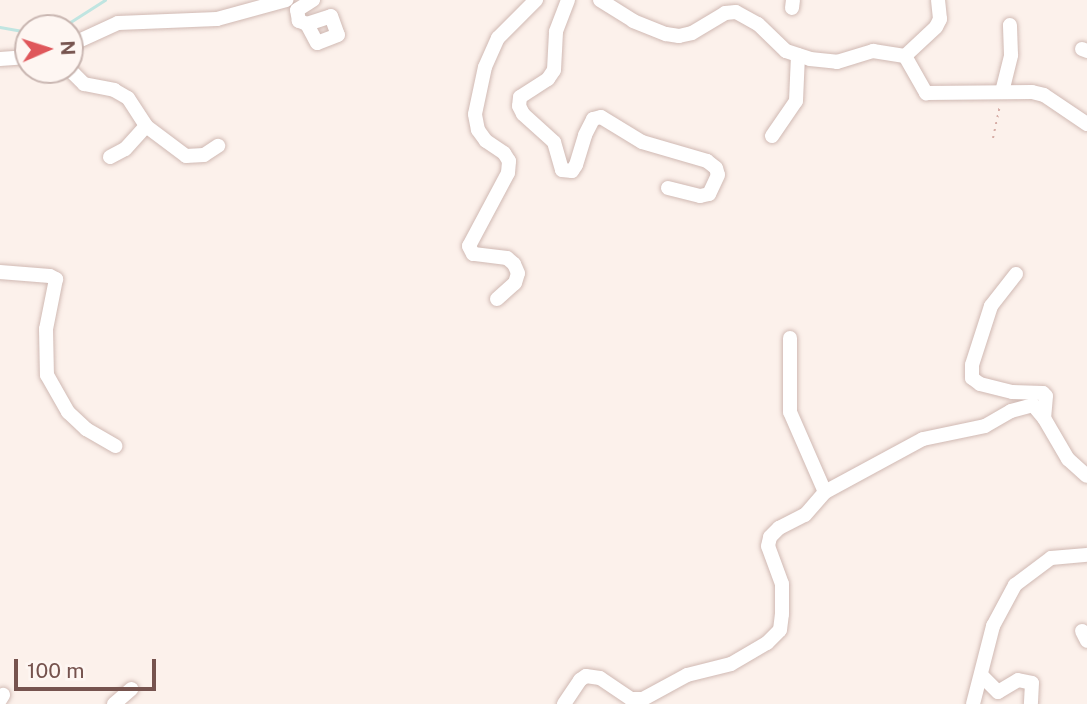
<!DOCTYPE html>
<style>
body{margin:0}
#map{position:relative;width:1087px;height:704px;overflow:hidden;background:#fcf1eb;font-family:"Public Sans",sans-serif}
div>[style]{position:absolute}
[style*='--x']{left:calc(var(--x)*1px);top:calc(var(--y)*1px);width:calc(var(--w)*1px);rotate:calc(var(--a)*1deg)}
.stream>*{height:2.5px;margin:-1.25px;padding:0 1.25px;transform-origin:1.25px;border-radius:1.25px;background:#c0e5e1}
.path>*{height:2px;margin-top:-1px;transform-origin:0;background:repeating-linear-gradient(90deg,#d6ada6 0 2px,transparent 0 7px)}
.roads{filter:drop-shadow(0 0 2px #d0b9b3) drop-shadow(0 0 2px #d0b9b3)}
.minor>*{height:14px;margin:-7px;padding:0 7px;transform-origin:7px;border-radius:7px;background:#fff}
span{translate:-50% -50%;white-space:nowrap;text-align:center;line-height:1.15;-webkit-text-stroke:5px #fef6f2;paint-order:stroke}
.north{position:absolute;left:14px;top:14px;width:70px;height:70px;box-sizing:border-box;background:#fef6f2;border:2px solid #c8b5b0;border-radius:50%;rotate:87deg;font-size:19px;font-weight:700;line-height:28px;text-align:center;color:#76534e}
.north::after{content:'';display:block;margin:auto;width:24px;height:32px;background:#df575b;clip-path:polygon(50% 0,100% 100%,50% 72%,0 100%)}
.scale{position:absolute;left:14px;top:659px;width:142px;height:32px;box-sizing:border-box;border:4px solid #76534e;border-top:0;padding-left:9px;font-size:21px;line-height:24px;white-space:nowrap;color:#76534e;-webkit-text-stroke:5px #fef6f2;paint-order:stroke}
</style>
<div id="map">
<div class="stream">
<div style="--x:0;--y:27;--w:28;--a:10"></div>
<div style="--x:61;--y:28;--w:52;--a:-32.5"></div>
</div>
<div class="path">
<div style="--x:993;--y:138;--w:34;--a:-78"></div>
</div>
<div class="roads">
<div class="minor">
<div style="--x:568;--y:0;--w:34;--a:111"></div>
<div style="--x:556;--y:32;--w:38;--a:93"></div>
<div style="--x:554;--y:70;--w:11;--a:124"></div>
<div style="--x:548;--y:79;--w:33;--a:147"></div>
<div style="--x:520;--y:97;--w:9;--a:96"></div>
<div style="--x:519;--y:106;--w:9;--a:63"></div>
<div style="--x:523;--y:114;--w:42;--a:42.1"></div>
<div style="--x:554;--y:142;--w:29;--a:74"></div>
<div style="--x:562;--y:170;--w:10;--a:6"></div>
<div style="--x:572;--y:171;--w:7;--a:-56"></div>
<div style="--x:576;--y:165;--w:31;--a:-73"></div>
<div style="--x:585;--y:135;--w:18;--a:-63"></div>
<div style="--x:593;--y:119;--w:8;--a:-14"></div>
<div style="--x:601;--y:117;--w:48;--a:31.4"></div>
<div style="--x:642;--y:142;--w:68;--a:16.3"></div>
<div style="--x:707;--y:161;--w:11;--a:38"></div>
<div style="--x:716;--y:168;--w:7;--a:74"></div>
<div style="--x:718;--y:175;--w:21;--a:115"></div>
<div style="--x:709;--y:194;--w:9;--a:167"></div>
<div style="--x:700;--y:196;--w:33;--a:-166"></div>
<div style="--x:600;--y:0;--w:39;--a:32"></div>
<div style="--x:633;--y:21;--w:35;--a:22"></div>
<div style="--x:666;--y:34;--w:13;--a:9"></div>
<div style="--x:679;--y:36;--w:13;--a:-13"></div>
<div style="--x:692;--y:33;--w:39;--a:-31"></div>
<div style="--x:725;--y:13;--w:11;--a:-5"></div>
<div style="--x:736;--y:12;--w:25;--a:29"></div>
<div style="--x:758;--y:24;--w:39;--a:44"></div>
<div style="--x:786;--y:51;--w:25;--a:18"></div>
<div style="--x:810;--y:59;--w:27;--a:6"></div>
<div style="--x:837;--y:62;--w:38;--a:-17"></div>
<div style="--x:873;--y:51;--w:32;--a:9"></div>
<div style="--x:905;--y:56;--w:43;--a:60.4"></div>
<div style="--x:926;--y:93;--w:106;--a:-0.5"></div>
<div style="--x:1032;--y:92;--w:12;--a:14"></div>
<div style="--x:1044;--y:95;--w:52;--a:34"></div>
<div style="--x:792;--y:8;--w:8;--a:-83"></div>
<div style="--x:307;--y:24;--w:25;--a:-18"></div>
<div style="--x:331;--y:16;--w:20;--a:70"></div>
<div style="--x:338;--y:35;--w:22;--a:159"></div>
<div style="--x:317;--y:43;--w:21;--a:-118"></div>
<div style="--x:307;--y:24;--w:9;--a:-159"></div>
<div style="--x:299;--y:21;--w:11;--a:-100"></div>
<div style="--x:297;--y:10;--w:19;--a:-32"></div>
<div style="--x:70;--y:45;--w:53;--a:-24.6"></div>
<div style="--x:118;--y:23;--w:99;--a:-2.3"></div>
<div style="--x:217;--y:19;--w:72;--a:-15.4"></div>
<div style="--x:1082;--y:49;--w:5;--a:22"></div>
<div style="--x:905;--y:56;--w:42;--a:-43.1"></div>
<div style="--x:936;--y:27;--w:9;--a:-63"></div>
<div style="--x:940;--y:19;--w:19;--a:-96"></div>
<div style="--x:0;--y:59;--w:28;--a:-4"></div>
<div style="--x:70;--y:70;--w:20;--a:45"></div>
<div style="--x:84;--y:84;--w:31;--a:11"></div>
<div style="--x:114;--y:90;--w:16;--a:30"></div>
<div style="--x:128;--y:98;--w:33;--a:57"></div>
<div style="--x:146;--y:126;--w:31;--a:132"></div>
<div style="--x:125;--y:149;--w:17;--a:152"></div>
<div style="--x:1002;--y:92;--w:38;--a:-76"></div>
<div style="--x:1011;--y:55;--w:30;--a:-92"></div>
<div style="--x:146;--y:126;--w:50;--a:36.9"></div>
<div style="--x:186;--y:156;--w:18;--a:-3"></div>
<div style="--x:204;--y:155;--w:17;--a:-33"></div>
<div style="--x:772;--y:136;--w:42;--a:-55.6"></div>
<div style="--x:796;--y:101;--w:46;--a:-87.5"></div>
<div style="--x:0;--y:272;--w:50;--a:4.6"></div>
<div style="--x:50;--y:276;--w:7;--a:27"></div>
<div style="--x:56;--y:279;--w:51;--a:101.3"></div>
<div style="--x:46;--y:329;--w:46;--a:88.8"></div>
<div style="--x:47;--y:375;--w:43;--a:60.4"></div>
<div style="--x:68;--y:412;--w:25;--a:43"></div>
<div style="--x:86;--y:429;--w:34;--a:30"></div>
<div style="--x:1016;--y:274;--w:41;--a:128"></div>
<div style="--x:991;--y:306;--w:62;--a:107.9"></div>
<div style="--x:972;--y:365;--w:13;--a:90"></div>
<div style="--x:972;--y:378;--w:10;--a:37"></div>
<div style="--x:980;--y:384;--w:33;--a:14"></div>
<div style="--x:1012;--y:392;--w:31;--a:2"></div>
<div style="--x:1043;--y:393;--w:4;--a:45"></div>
<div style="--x:1046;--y:396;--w:22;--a:95"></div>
<div style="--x:497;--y:299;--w:24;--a:-42"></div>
<div style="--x:515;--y:283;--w:10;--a:-73"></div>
<div style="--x:518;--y:273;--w:10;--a:-114"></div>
<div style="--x:514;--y:264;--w:9;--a:-139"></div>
<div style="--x:507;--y:258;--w:34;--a:-173"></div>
<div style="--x:473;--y:254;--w:9;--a:-117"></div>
<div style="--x:469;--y:246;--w:83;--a:-61.9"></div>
<div style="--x:508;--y:173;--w:12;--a:-85"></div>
<div style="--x:509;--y:161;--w:9;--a:-122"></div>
<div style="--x:504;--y:153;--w:22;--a:-146"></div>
<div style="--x:486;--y:141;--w:14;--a:-126"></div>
<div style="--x:478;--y:130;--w:16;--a:-101"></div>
<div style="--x:475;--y:114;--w:48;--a:-78"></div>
<div style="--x:485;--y:67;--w:32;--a:-66"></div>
<div style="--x:498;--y:38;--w:54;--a:-45"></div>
<div style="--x:790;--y:338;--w:74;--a:90"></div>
<div style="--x:790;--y:412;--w:87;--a:66.4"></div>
<div style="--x:1082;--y:631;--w:11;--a:63"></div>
<div style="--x:981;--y:675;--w:24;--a:45"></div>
<div style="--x:998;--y:692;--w:23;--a:-31"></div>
<div style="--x:1018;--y:680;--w:14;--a:12"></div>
<div style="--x:1032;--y:683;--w:21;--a:93"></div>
<div style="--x:0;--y:700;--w:6;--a:-59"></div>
<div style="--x:114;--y:704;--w:23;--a:-41"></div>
<div style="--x:564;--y:704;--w:29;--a:-56"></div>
<div style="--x:580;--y:680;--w:7;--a:-34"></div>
<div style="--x:586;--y:676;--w:14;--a:8"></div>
<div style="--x:600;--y:678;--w:37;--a:34"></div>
<div style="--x:631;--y:699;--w:12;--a:0"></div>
<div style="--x:643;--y:699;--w:50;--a:-28.6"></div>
<div style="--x:687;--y:675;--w:45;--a:-14"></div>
<div style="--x:731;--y:664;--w:42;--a:-30.3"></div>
<div style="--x:767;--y:643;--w:18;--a:-45"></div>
<div style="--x:780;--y:630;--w:16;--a:-83"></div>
<div style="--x:782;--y:614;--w:30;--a:-90"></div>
<div style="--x:782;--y:584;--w:40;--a:-110.2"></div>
<div style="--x:768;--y:546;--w:9;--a:-77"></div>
<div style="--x:770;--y:537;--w:13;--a:-45"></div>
<div style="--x:779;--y:528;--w:29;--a:-27"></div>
<div style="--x:805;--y:515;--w:30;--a:-49"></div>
<div style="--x:825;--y:492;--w:111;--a:-28.4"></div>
<div style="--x:923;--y:439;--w:63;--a:-11.8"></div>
<div style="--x:985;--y:426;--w:30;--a:-30"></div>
<div style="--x:1011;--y:411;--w:23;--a:-15"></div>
<div style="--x:1033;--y:405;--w:17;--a:50"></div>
<div style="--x:1044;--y:418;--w:48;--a:59.7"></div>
<div style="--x:1068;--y:459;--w:25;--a:42"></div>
<div style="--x:973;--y:704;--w:81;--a:-75.6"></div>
<div style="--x:993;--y:626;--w:47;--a:-61.8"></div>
<div style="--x:1015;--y:585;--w:45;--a:-36.9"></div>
<div style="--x:1051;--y:558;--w:36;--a:-5"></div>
</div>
</div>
<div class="north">N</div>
<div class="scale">100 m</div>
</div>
